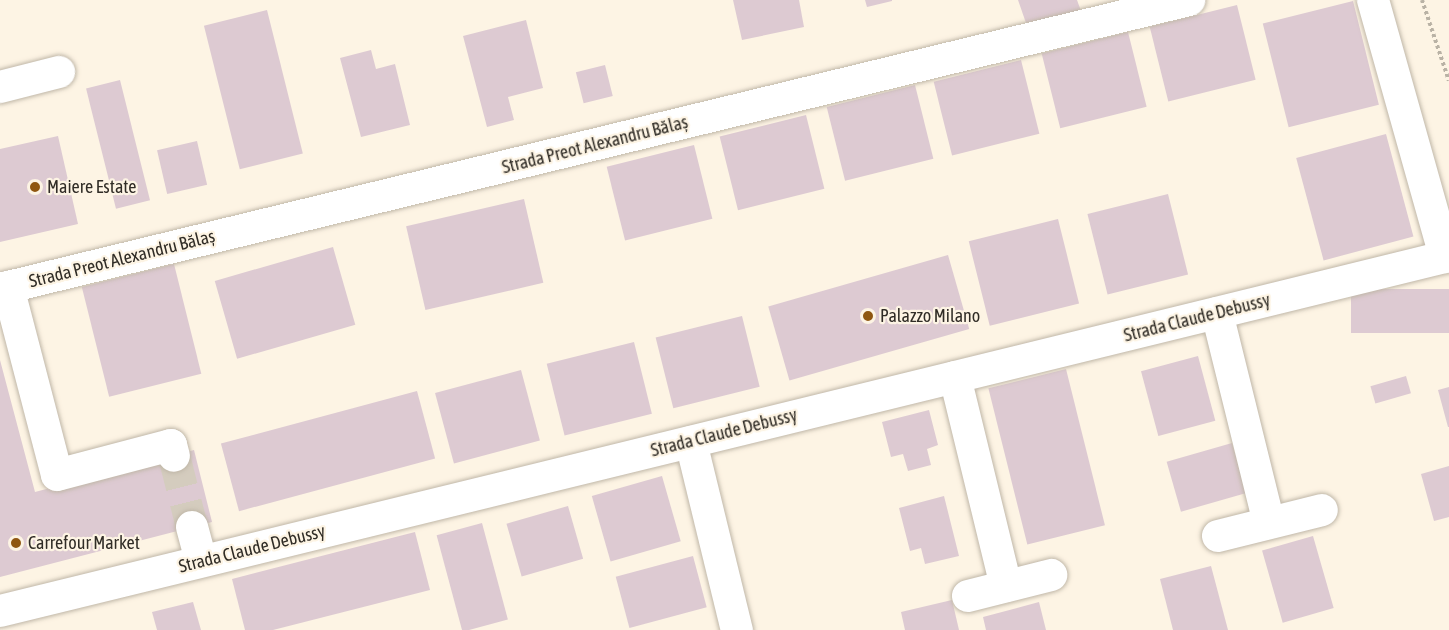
<!DOCTYPE html>
<meta charset="utf-8">
<style>
body{margin:0}
#map{position:relative;width:1449px;height:630px;overflow:hidden;background:#fdf4e4;font-family:"Asap Condensed",sans-serif}
div>[style]{position:absolute}
[style*='--x']{left:calc(var(--x)*1px);top:calc(var(--y)*1px);width:calc(var(--w)*1px);rotate:calc(var(--a)*1deg)}
.building>*{inset:0;background:#ddcad2;transform-origin:0 0}
.minor-tunnel>*{height:32px;margin-top:-16px;transform-origin:0;background:repeating-linear-gradient(90deg,#d4ccbe 0 32px,transparent 0 48px)}
.path>*{height:4px;margin-top:-2px;transform-origin:0;background:repeating-linear-gradient(90deg,#b9b2a5 0 3px,transparent 0 6px)}
.roads{filter:drop-shadow(0 0 2px #c0b7a8) drop-shadow(0 0 2px #c0b7a8)}
.minor>*{height:32px;margin:-16px;padding:0 16px;transform-origin:16px;border-radius:16px;background:#fff}
.dots>*{width:16px;height:16px;translate:-50% -50%;box-sizing:border-box;border:3px solid #fdf4e4;border-radius:50%}
span{translate:-50% -50%;white-space:nowrap;text-align:center;line-height:1.15;-webkit-text-stroke:4.5px #fdf4e4;paint-order:stroke}
.street-label{font-size:18px;color:#302c26}
.poi-label{font-size:18px;color:#302c26}
.left{translate:0 -50%;text-align:left}
</style>
<div id="map">
<div class="building">
<div style="clip-path:polygon(733px 0,799px 0,804px 27px,742px 40px)"></div>
<div style="clip-path:polygon(865px 0,892px 0,892px 1px,867px 7px)"></div>
<div style="clip-path:polygon(1018px 0,1077px 0,1081px 11px,1026px 23px)"></div>
<div style="left:1353px;top:1px;width:107px;height:93px;rotate:76deg"></div>
<div style="left:1237px;top:5px;width:77px;height:90px;rotate:76deg"></div>
<div style="left:267px;top:10px;width:148px;height:65px;rotate:76deg"></div>
<div style="clip-path:polygon(526px 20px,543px 88px,508px 97px,514px 120px,487px 127px,463px 36px)"></div>
<div style="left:1128px;top:32px;width:77px;height:89px;rotate:76deg"></div>
<div style="clip-path:polygon(371px 50px,376px 69px,395px 64px,410px 125px,361px 137px,340px 58px)"></div>
<div style="left:1021px;top:60px;width:76px;height:90px;rotate:76deg"></div>
<div style="left:605px;top:65px;width:32px;height:30px;rotate:76deg"></div>
<div style="left:120px;top:80px;width:124px;height:35px;rotate:76deg"></div>
<div style="left:915px;top:85px;width:76px;height:91px;rotate:76deg"></div>
<div style="left:806px;top:115px;width:76px;height:89px;rotate:76deg"></div>
<div style="left:1386px;top:134px;width:106px;height:93px;rotate:75deg"></div>
<div style="clip-path:polygon(58px 136px,78px 224px,0 242px,0 149px)"></div>
<div style="left:197px;top:141px;width:45px;height:41px;rotate:77deg"></div>
<div style="left:694px;top:145px;width:76px;height:90px;rotate:76deg"></div>
<div style="left:1168px;top:194px;width:83px;height:83px;rotate:76deg"></div>
<div style="left:524px;top:199px;width:86px;height:121px;rotate:77deg"></div>
<div style="left:1058px;top:219px;width:87px;height:92px;rotate:76deg"></div>
<div style="left:333px;top:247px;width:81px;height:123px;rotate:74deg"></div>
<div style="left:948px;top:255px;width:77px;height:187px;rotate:74deg"></div>
<div style="left:174px;top:264px;width:113px;height:95px;rotate:76deg"></div>
<div style="left:1449px;top:289px;width:44px;height:98px;rotate:90deg"></div>
<div style="left:742px;top:316px;width:73px;height:89px;rotate:76deg"></div>
<div style="left:634px;top:342px;width:74px;height:90px;rotate:76deg"></div>
<div style="left:1198px;top:356px;width:67px;height:59px;rotate:75deg"></div>
<div style="clip-path:polygon(0 360px,35px 492px,194px 450px,212px 522px,0 577px)"></div>
<div style="left:1066px;top:369px;width:161px;height:80px;rotate:76deg"></div>
<div style="left:521px;top:370px;width:73px;height:89px;rotate:75deg"></div>
<div style="left:1406px;top:376px;width:18px;height:37px;rotate:74deg"></div>
<div style="clip-path:polygon(1449px 387px,1449px 427px,1448px 427px,1438px 390px)"></div>
<div style="left:417px;top:391px;width:70px;height:203px;rotate:75deg"></div>
<div style="clip-path:polygon(929px 410px,938px 445px,927px 449px,931px 465px,908px 471px,903px 454px,891px 457px,882px 422px)"></div>
<div style="left:1232px;top:443px;width:52px;height:68px;rotate:74deg"></div>
<div style="clip-path:polygon(1449px 466px,1449px 517px,1434px 521px,1421px 474px)"></div>
<div style="left:662px;top:476px;width:68px;height:73px;rotate:74deg"></div>
<div style="clip-path:polygon(944px 496px,959px 556px,925px 564px,921px 548px,910px 551px,899px 508px)"></div>
<div style="left:568px;top:506px;width:55px;height:64px;rotate:74deg"></div>
<div style="left:482px;top:523px;width:100px;height:47px;rotate:75deg"></div>
<div style="clip-path:polygon(415px 532px,430px 590px,273px 630px,245px 630px,232px 579px)"></div>
<div style="left:1313px;top:536px;width:75px;height:53px;rotate:74deg"></div>
<div style="left:693px;top:556px;width:53px;height:80px;rotate:75deg"></div>
<div style="clip-path:polygon(1211px 566px,1228px 630px,1173px 630px,1160px 579px)"></div>
<div style="clip-path:polygon(952px 600px,959px 630px,905px 630px,901px 612px)"></div>
<div style="clip-path:polygon(193px 602px,201px 630px,157px 630px,152px 612px)"></div>
<div style="clip-path:polygon(1039px 602px,1046px 630px,986px 630px,983px 617px)"></div>
</div>
<div class="minor-tunnel">
<div style="--x:174;--y:456;--w:73;--a:75.8"></div>
</div>
<div class="path">
<div style="--x:1422;--y:0;--w:85;--a:71.6"></div>
</div>
<div class="roads">
<div class="minor">
<div style="--x:1373;--y:0;--w:267;--a:74.3"></div>
<div style="--x:0;--y:87;--w:61;--a:-14.3"></div>
<div style="--x:8;--y:287;--w:194;--a:75.4"></div>
<div style="--x:57;--y:475;--w:118;--a:-14.7"></div>
<div style="--x:171;--y:445;--w:11;--a:75"></div>
<div style="--x:0;--y:289;--w:1224;--a:-13.66"></div>
<div style="--x:1217;--y:313;--w:216;--a:76.1"></div>
<div style="--x:955;--y:377;--w:215;--a:76.3"></div>
<div style="--x:691;--y:442;--w:194;--a:76.3"></div>
<div style="--x:192;--y:527;--w:35;--a:75"></div>
<div style="--x:1218;--y:536;--w:107;--a:-14"></div>
<div style="--x:968;--y:596;--w:86;--a:-14.2"></div>
<div style="--x:0;--y:611;--w:1492;--a:-13.77"></div>
</div>
</div>
<div class="dots">
<div style="left:35px;top:187px;background:#8f5610"></div>
<div style="left:868px;top:316px;background:#8f5610"></div>
<div style="left:16px;top:543px;background:#8f5610"></div>
</div>
<div class="street-label">
<span style="left:595px;top:145px;rotate:-14deg">Strada Preot Alexandru Bălaș</span>
<span style="left:122px;top:259px;rotate:-14deg">Strada Preot Alexandru Bălaș</span>
<span style="left:1197px;top:318px;rotate:-14deg">Strada Claude Debussy</span>
<span style="left:724px;top:433px;rotate:-14deg">Strada Claude Debussy</span>
<span style="left:252px;top:549px;rotate:-14deg">Strada Claude Debussy</span>
</div>
<div class="poi-label">
<span class="left" style="left:47px;top:187px">Maiere Estate</span>
<span class="left" style="left:880px;top:316px">Palazzo Milano</span>
<span class="left" style="left:28px;top:543px">Carrefour Market</span>
</div>
</div>
